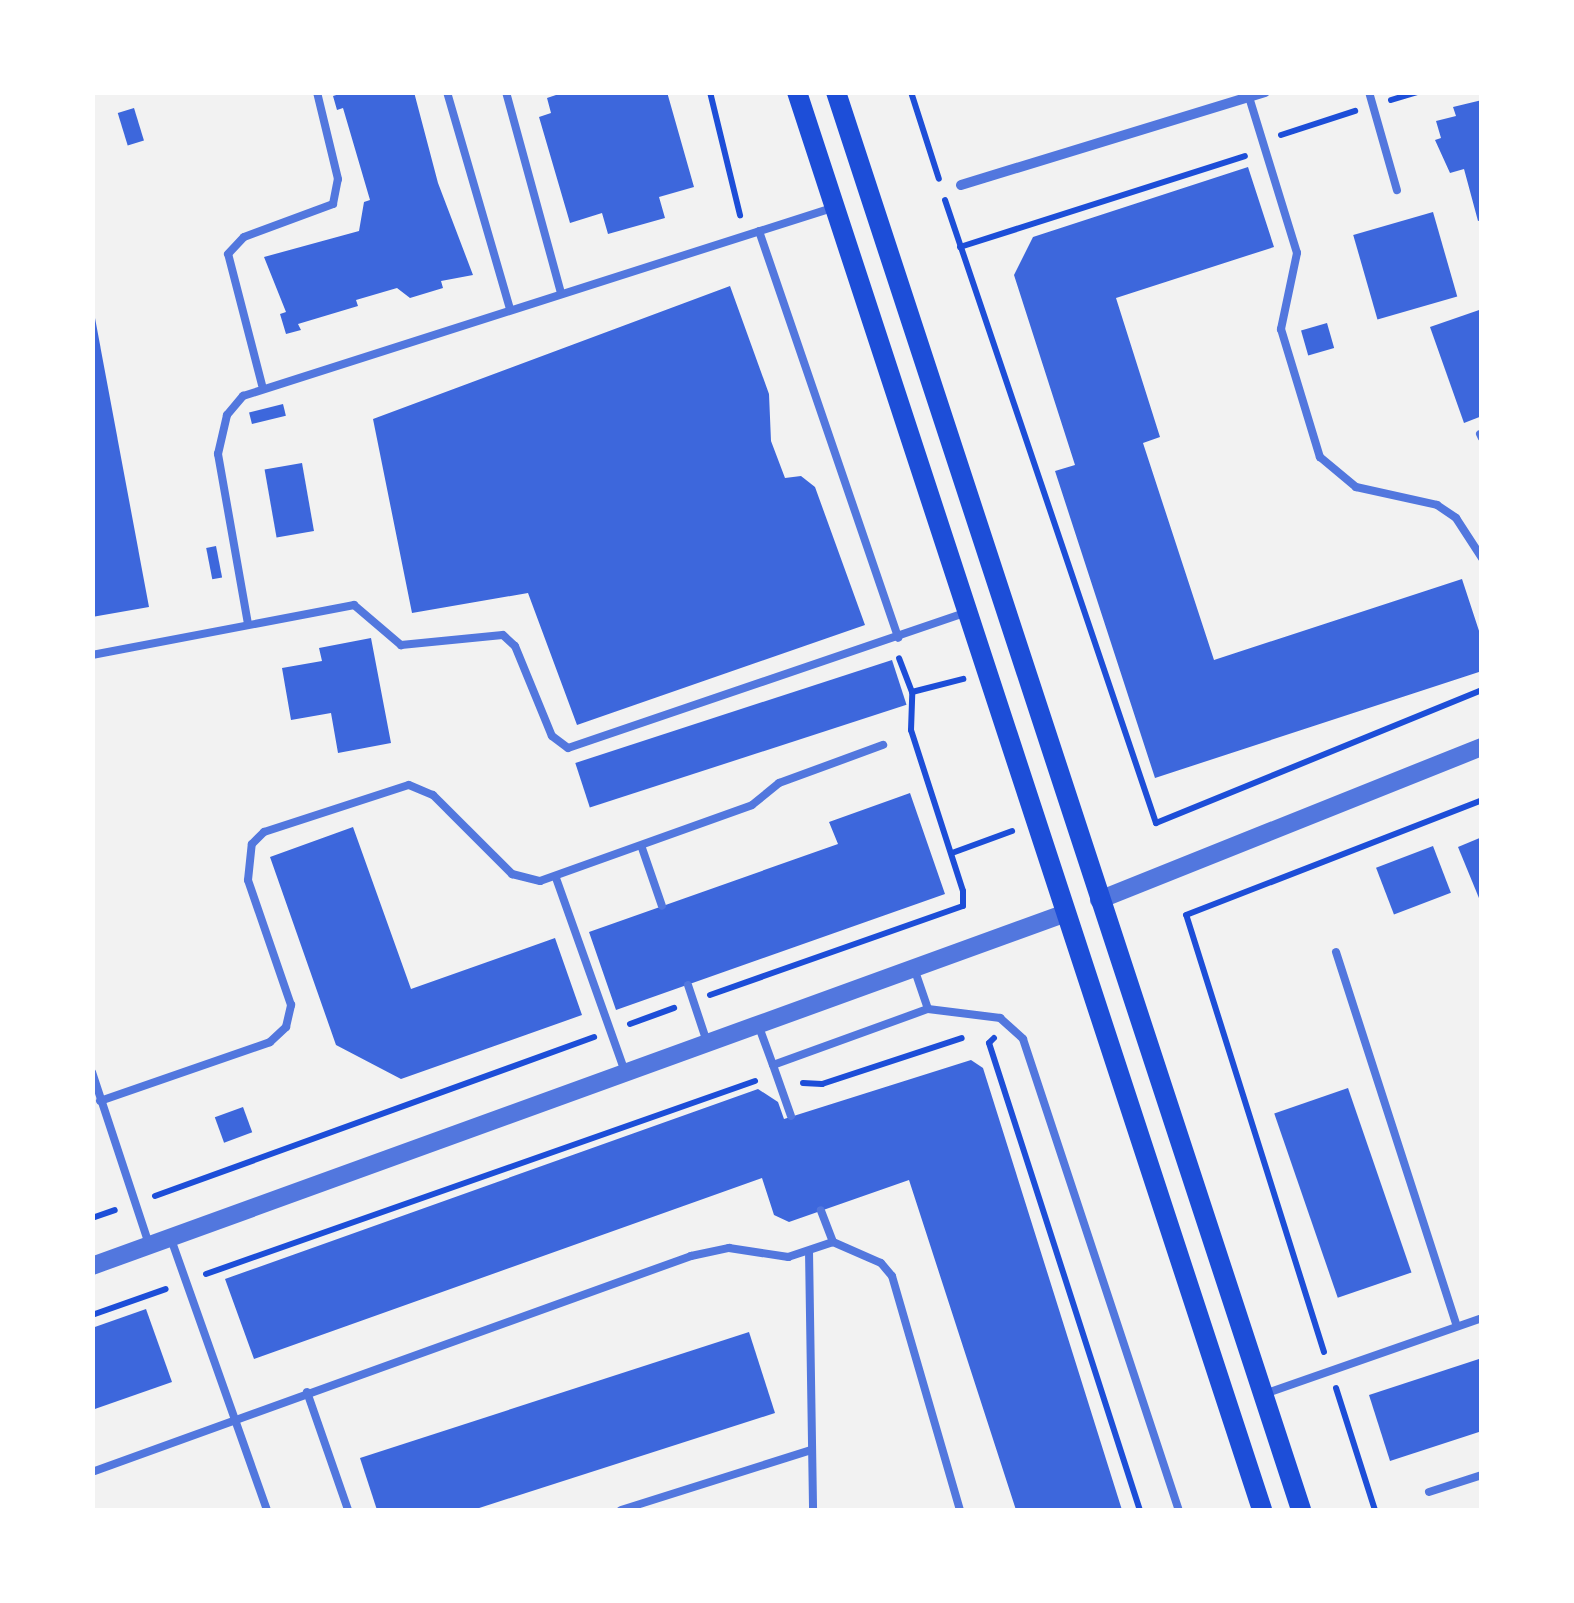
<!DOCTYPE html>
<style>
body{margin:0}
#map{position:relative;width:1574px;height:1603px;overflow:hidden;background:#f2f2f2;font-family:Merriweather,serif}
div>[style]{position:absolute}
[style*='--x']{left:calc(var(--x)*1px);top:calc(var(--y)*1px);width:calc(var(--w)*1px);rotate:calc(var(--a)*1deg)}
.building>*{inset:0;background:#3d67dc;transform-origin:0 0}
.path>*{height:6px;margin:-3px;padding:0 3px;transform-origin:3px;border-radius:3px;background:#1d4ed8}
.service>*{height:8px;margin:-4px;padding:0 4px;transform-origin:4px;border-radius:4px;background:#5277de}
.minor>*{height:10px;margin:-5px;padding:0 5px;transform-origin:5px;border-radius:5px;background:#5277de}
.tertiary>*{height:18px;margin:-9px;padding:0 9px;transform-origin:9px;border-radius:9px;background:#5277de}
.secondary>*{height:20px;margin:-10px;padding:0 10px;transform-origin:10px;border-radius:10px;background:#1d4ed8}
span{translate:-50% -50%;white-space:nowrap;text-align:center;line-height:1.15;-webkit-text-stroke:9px #fff;paint-order:stroke}
.frame{position:absolute;inset:0;border:95px solid #fff;pointer-events:none}
</style>
<div id="map">
<div class="building">
<div style="clip-path:polygon(346px 92px,414px 92px,438px 183px,473px 275px,441px 281px,443px 288px,410px 298px,397px 288px,356px 300px,358px 306px,298px 324px,301px 330px,286px 334px,280px 314px,286px 312px,264px 257px,359px 231px,364px 202px,370px 200px,343px 108px,337px 110px,333px 96px)"></div>
<div style="clip-path:polygon(565px 92px,667px 92px,694px 187px,659px 197px,665px 218px,608px 234px,602px 213px,570px 223px,539px 117px,551px 113px,547px 98px)"></div>
<div style="clip-path:polygon(1482px 100px,1482px 220px,1478px 221px,1464px 169px,1450px 173px,1435px 140px,1441px 138px,1436px 121px,1456px 116px,1453px 107px)"></div>
<div style="left:134px;top:108px;width:34px;height:17px;rotate:73deg"></div>
<div style="clip-path:polygon(1248px 167px,1274px 247px,1116px 298px,1160px 437px,1143px 443px,1214px 660px,1462px 579px,1482px 640px,1482px 671px,1155px 778px,1055px 471px,1075px 465px,1014px 275px,1033px 237px)"></div>
<div style="left:1433px;top:212px;width:88px;height:83px;rotate:74deg"></div>
<div style="clip-path:polygon(730px 286px,769px 394px,771px 441px,785px 478px,801px 476px,815px 487px,865px 625px,577px 725px,528px 593px,412px 613px,373px 419px)"></div>
<div style="clip-path:polygon(92px 302px,149px 607px,92px 617px)"></div>
<div style="clip-path:polygon(1482px 309px,1482px 416px,1464px 423px,1430px 327px)"></div>
<div style="left:1327px;top:323px;width:26px;height:27px;rotate:74deg"></div>
<div style="left:283px;top:404px;width:12px;height:35px;rotate:76deg"></div>
<div style="left:302px;top:463px;width:69px;height:38px;rotate:80deg"></div>
<div style="left:216px;top:546px;width:32px;height:10px;rotate:79deg"></div>
<div style="clip-path:polygon(371px 638px,391px 743px,338px 753px,331px 713px,291px 720px,282px 668px,322px 661px,319px 648px)"></div>
<div style="left:892px;top:660px;width:47px;height:333px;rotate:72deg"></div>
<div style="clip-path:polygon(910px 793px,945px 894px,616px 1010px,589px 932px,838px 844px,829px 822px)"></div>
<div style="clip-path:polygon(353px 827px,411px 989px,555px 938px,582px 1015px,401px 1079px,336px 1045px,270px 857px)"></div>
<div style="clip-path:polygon(1482px 837px,1482px 903px,1481px 903px,1458px 847px)"></div>
<div style="left:1433px;top:846px;width:50px;height:61px;rotate:69deg"></div>
<div style="clip-path:polygon(971px 1060px,983px 1068px,1122px 1510px,1016px 1510px,909px 1180px,789px 1222px,774px 1215px,762px 1178px,254px 1359px,225px 1279px,758px 1089px,778px 1102px,784px 1119px)"></div>
<div style="left:1348px;top:1088px;width:195px;height:78px;rotate:71deg"></div>
<div style="left:243px;top:1107px;width:27px;height:30px;rotate:70deg"></div>
<div style="clip-path:polygon(146px 1309px,172px 1382px,92px 1410px,92px 1328px)"></div>
<div style="clip-path:polygon(749px 1332px,775px 1413px,473px 1510px,377px 1510px,360px 1458px)"></div>
<div style="clip-path:polygon(1482px 1358px,1482px 1431px,1390px 1461px,1369px 1395px)"></div>
</div>
<div class="path">
<div style="--x:710;--y:92;--w:127;--a:76.3"></div>
<div style="--x:911;--y:92;--w:91;--a:72.2"></div>
<div style="--x:1391;--y:100;--w:28;--a:-17"></div>
<div style="--x:1281;--y:135;--w:78;--a:-18"></div>
<div style="--x:945;--y:200;--w:658;--a:71.29"></div>
<div style="--x:1156;--y:823;--w:352;--a:-22.2"></div>
<div style="--x:960;--y:247;--w:299;--a:-17.7"></div>
<div style="--x:912;--y:692;--w:53;--a:-14.3"></div>
<div style="--x:952;--y:853;--w:64;--a:-20.1"></div>
<div style="--x:710;--y:995;--w:268;--a:-19.4"></div>
<div style="--x:963;--y:906;--w:15;--a:-90"></div>
<div style="--x:963;--y:891;--w:169;--a:-107.9"></div>
<div style="--x:911;--y:730;--w:38;--a:-88"></div>
<div style="--x:912;--y:692;--w:36;--a:-111"></div>
<div style="--x:630;--y:1024;--w:47;--a:-20"></div>
<div style="--x:994;--y:1038;--w:7;--a:135"></div>
<div style="--x:989;--y:1043;--w:491;--a:72.1"></div>
<div style="--x:803;--y:1083;--w:19;--a:3"></div>
<div style="--x:822;--y:1084;--w:147;--a:-18.2"></div>
<div style="--x:155;--y:1196;--w:467;--a:-19.9"></div>
<div style="--x:92;--y:1218;--w:24;--a:-19"></div>
<div style="--x:206;--y:1274;--w:582;--a:-19.37"></div>
<div style="--x:92;--y:1315;--w:78;--a:-19.4"></div>
<div style="--x:1324;--y:1352;--w:458;--a:-107.5"></div>
<div style="--x:1186;--y:915;--w:318;--a:-21.2"></div>
<div style="--x:1336;--y:1388;--w:128;--a:72.3"></div>
</div>
<div class="service">
<div style="--x:447;--y:92;--w:226;--a:73.8"></div>
<div style="--x:506;--y:92;--w:208;--a:74.7"></div>
<div style="--x:1369;--y:92;--w:102;--a:74.1"></div>
<div style="--x:1249;--y:97;--w:163;--a:72.9"></div>
<div style="--x:1297;--y:253;--w:78;--a:101.9"></div>
<div style="--x:1281;--y:329;--w:134;--a:73.1"></div>
<div style="--x:1320;--y:457;--w:47;--a:39.8"></div>
<div style="--x:1356;--y:487;--w:83;--a:12.5"></div>
<div style="--x:1437;--y:505;--w:23;--a:34"></div>
<div style="--x:1456;--y:518;--w:48;--a:57"></div>
<div style="--x:759;--y:231;--w:430;--a:71.1"></div>
<div style="--x:262;--y:385;--w:135;--a:-104.5"></div>
<div style="--x:228;--y:254;--w:23;--a:-47"></div>
<div style="--x:244;--y:237;--w:95;--a:-20.3"></div>
<div style="--x:333;--y:204;--w:25;--a:-79"></div>
<div style="--x:338;--y:179;--w:89;--a:-103.6"></div>
<div style="--x:1480;--y:434;--w:4;--a:63"></div>
<div style="--x:248;--y:624;--w:173;--a:-100"></div>
<div style="--x:218;--y:454;--w:40;--a:-77"></div>
<div style="--x:227;--y:415;--w:25;--a:-50"></div>
<div style="--x:243;--y:396;--w:618;--a:-17.7"></div>
<div style="--x:92;--y:655;--w:267;--a:-10.8"></div>
<div style="--x:354;--y:605;--w:62;--a:40.4"></div>
<div style="--x:401;--y:645;--w:102;--a:-5.6"></div>
<div style="--x:503;--y:635;--w:16;--a:43"></div>
<div style="--x:515;--y:646;--w:97;--a:67.7"></div>
<div style="--x:552;--y:736;--w:20;--a:37"></div>
<div style="--x:568;--y:748;--w:418;--a:-18.8"></div>
<div style="--x:642;--y:848;--w:61;--a:71"></div>
<div style="--x:556;--y:878;--w:206;--a:70.4"></div>
<div style="--x:1336;--y:952;--w:393;--a:72.1"></div>
<div style="--x:915;--y:971;--w:40;--a:71.1"></div>
<div style="--x:928;--y:1009;--w:73;--a:7.1"></div>
<div style="--x:1000;--y:1018;--w:31;--a:42"></div>
<div style="--x:1023;--y:1039;--w:496;--a:71.7"></div>
<div style="--x:688;--y:985;--w:60;--a:71.6"></div>
<div style="--x:759;--y:1027;--w:40;--a:69.8"></div>
<div style="--x:773;--y:1065;--w:165;--a:-19.9"></div>
<div style="--x:773;--y:1065;--w:54;--a:70.6"></div>
<div style="--x:92;--y:1072;--w:181;--a:71.7"></div>
<div style="--x:100;--y:1101;--w:180;--a:-19.1"></div>
<div style="--x:270;--y:1042;--w:22;--a:-43"></div>
<div style="--x:286;--y:1027;--w:23;--a:-77"></div>
<div style="--x:291;--y:1005;--w:132;--a:-109"></div>
<div style="--x:248;--y:880;--w:36;--a:-84"></div>
<div style="--x:252;--y:844;--w:17;--a:-45"></div>
<div style="--x:264;--y:832;--w:152;--a:-18"></div>
<div style="--x:409;--y:785;--w:26;--a:23"></div>
<div style="--x:433;--y:795;--w:112;--a:45"></div>
<div style="--x:512;--y:874;--w:29;--a:14"></div>
<div style="--x:540;--y:881;--w:225;--a:-19.7"></div>
<div style="--x:752;--y:805;--w:35;--a:-39"></div>
<div style="--x:779;--y:783;--w:111;--a:-20.1"></div>
<div style="--x:171;--y:1239;--w:288;--a:70.5"></div>
<div style="--x:833;--y:1242;--w:52;--a:23.6"></div>
<div style="--x:881;--y:1263;--w:17;--a:50"></div>
<div style="--x:892;--y:1276;--w:244;--a:73.8"></div>
<div style="--x:809;--y:1251;--w:259;--a:89.1"></div>
<div style="--x:307;--y:1392;--w:125;--a:70.8"></div>
<div style="--x:1264;--y:1394;--w:231;--a:-19.2"></div>
<div style="--x:92;--y:1472;--w:637;--a:-19.83"></div>
<div style="--x:691;--y:1256;--w:39;--a:-12"></div>
<div style="--x:729;--y:1248;--w:60;--a:8.7"></div>
<div style="--x:788;--y:1257;--w:47;--a:-18.4"></div>
<div style="--x:833;--y:1242;--w:34;--a:-111"></div>
<div style="--x:1429;--y:1492;--w:56;--a:-17.8"></div>
<div style="--x:621;--y:1510;--w:199;--a:-17.5"></div>
</div>
<div class="minor">
<div style="--x:961;--y:185;--w:318;--a:-17"></div>
</div>
<div class="tertiary">
<div style="--x:1099;--y:900;--w:412;--a:-21.8"></div>
<div style="--x:92;--y:1266;--w:1036;--a:-19.92"></div>
</div>
<div class="secondary">
<div style="--x:797;--y:92;--w:1492;--a:71.84"></div>
<div style="--x:836;--y:92;--w:1492;--a:71.84"></div>
</div>
<div class="frame"></div>
</div>
